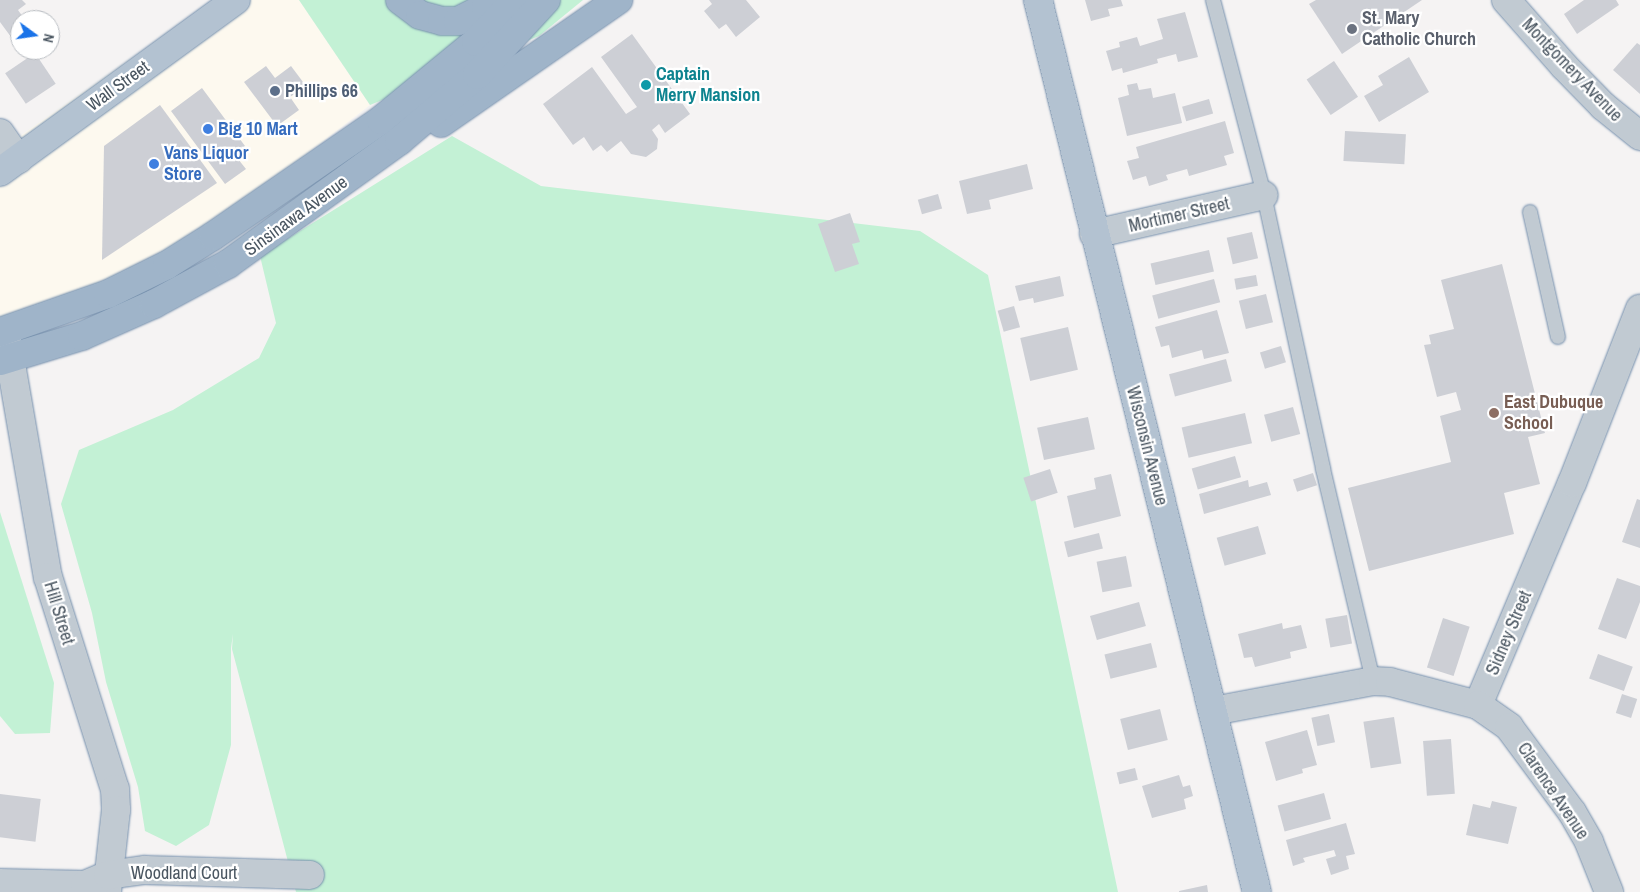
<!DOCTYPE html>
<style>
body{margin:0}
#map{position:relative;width:1640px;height:892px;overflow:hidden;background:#f5f3f3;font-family:"Archivo Narrow",sans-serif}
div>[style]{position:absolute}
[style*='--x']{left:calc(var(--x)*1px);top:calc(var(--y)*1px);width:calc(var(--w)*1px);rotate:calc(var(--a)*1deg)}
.commercial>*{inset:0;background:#fdf9ef}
.green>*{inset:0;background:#c3f1d5}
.building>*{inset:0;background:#cdcfd5;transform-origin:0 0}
.roads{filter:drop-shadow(0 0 1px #7690ad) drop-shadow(0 0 1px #7690ad)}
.service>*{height:14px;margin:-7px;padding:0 7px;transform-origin:7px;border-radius:7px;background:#c1cad2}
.minor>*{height:28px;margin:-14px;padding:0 14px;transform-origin:14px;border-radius:14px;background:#c1cad2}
.primary>*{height:28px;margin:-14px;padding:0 14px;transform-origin:14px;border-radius:14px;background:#b3c2d1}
.trunk>*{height:28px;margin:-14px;padding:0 14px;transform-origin:14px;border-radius:14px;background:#9fb4c9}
.dots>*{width:14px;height:14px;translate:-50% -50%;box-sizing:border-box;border:2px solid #fff;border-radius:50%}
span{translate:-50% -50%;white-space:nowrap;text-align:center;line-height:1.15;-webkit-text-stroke:4.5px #fff;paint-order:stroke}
.worship-label{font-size:18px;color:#5b616d;font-weight:700}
.left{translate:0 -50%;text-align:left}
.street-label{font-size:18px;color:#4a5661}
.culture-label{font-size:18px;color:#0d838f;font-weight:700}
.service-label{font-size:18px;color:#4e5e75;font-weight:700}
.shop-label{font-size:18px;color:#366cbe;font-weight:700}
.education-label{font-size:18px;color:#785e54;font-weight:700}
.north{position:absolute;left:10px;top:10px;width:50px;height:50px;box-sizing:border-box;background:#fff;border:1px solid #b7bbc0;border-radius:50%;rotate:104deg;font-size:14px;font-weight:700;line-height:20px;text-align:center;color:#4a5661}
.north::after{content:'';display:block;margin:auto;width:18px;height:22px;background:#1a73e8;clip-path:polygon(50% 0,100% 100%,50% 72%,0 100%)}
</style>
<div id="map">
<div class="commercial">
<div style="clip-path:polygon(214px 0,299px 0,370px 105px,242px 204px,140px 267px,0 323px,0 150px)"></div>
</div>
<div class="green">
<div style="clip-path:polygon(299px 0,583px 0,539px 36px,370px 105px)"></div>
<div style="clip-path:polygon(452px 136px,541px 186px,920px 231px,988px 275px,1118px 892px,296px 892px,232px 649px,233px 634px,231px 648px,231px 745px,209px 825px,176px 846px,145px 831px,138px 787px,106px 682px,92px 613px,61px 504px,79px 450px,173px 410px,259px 358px,276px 323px,260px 256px)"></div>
<div style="clip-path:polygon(0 512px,54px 683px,50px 733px,15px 734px,0 716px)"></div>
</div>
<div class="building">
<div style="clip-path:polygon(0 0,22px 0,26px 4px,18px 10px,25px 20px,20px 20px,20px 30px,11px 37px,0 22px)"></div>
<div style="clip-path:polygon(709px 0,746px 0,760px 17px,736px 37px,726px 24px,719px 29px,704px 11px,712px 4px)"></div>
<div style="clip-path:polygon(1085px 0,1121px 0,1123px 6px,1108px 9px,1110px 16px,1091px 21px)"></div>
<div style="clip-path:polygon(1316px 0,1422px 0,1342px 54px,1309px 4px)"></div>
<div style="clip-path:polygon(1584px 0,1616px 0,1619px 5px,1577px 34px,1564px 14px)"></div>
<div style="clip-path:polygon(1185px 12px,1198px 57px,1178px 62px,1176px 54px,1157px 59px,1158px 63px,1123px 73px,1122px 68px,1112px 71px,1106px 51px,1120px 47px,1119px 42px,1137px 37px,1140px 46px,1163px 39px,1157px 19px)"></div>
<div style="clip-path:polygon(632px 34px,690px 114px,665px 133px,659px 124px,652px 130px,658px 139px,657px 149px,646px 157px,631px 154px,621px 141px,607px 152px,601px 145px,593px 151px,584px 137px,573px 145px,543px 104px,592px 67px,626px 114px,637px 107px,601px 57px)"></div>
<div style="clip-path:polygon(1637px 43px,1640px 45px,1640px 94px,1613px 70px)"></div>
<div style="left:35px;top:53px;width:37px;height:36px;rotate:56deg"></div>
<div style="clip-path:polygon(1409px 57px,1429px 92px,1379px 122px,1364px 96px,1383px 85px,1378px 76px)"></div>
<div style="left:1334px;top:61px;width:43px;height:33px;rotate:56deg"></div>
<div style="clip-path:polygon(266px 66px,275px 78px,291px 66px,306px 86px,290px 97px,299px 110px,277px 126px,244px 82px)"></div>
<div style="clip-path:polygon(1137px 83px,1139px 90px,1151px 88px,1153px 98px,1175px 93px,1182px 123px,1127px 136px,1118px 98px,1129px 95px,1127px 85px)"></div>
<div style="clip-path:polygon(202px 88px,245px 146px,234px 154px,246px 169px,225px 184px,171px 111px)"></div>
<div style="left:1209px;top:99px;width:15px;height:28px;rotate:74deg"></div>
<div style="clip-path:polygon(160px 105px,217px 183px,102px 260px,104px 146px)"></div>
<div style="clip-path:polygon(1225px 121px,1234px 153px,1224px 156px,1227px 165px,1189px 176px,1187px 169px,1166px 175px,1168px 180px,1149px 186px,1146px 176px,1133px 180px,1127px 161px,1139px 158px,1136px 147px)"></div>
<div style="left:1345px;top:131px;width:61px;height:30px;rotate:3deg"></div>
<div style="clip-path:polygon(1027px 164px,1033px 189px,989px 200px,991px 209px,967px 214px,959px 181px)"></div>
<div style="left:938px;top:194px;width:15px;height:21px;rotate:74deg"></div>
<div style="clip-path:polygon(850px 213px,860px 242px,852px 244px,859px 264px,835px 272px,818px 224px)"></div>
<div style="left:1252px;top:232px;width:27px;height:26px;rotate:77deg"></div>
<div style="left:1209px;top:250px;width:22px;height:60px;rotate:77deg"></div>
<div style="clip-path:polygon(1502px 264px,1545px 433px,1528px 437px,1540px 484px,1504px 493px,1514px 534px,1369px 571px,1348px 488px,1451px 462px,1440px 416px,1461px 410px,1456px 392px,1437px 397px,1424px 345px,1431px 344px,1429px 335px,1454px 329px,1441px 280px)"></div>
<div style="left:1256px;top:275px;width:11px;height:22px;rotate:80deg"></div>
<div style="clip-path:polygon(1060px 276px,1064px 296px,1034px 303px,1033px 298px,1019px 301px,1015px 286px)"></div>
<div style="left:1214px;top:279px;width:24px;height:64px;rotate:75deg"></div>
<div style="left:1266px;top:294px;width:29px;height:28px;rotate:76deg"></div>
<div style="left:1014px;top:306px;width:22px;height:17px;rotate:74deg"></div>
<div style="clip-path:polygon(1217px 310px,1229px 353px,1204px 359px,1202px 350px,1172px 358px,1169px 345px,1161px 347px,1155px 327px)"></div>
<div style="left:1068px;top:327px;width:44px;height:49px;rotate:77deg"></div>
<div style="left:1281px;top:346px;width:17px;height:22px;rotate:73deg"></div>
<div style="left:1226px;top:359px;width:23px;height:59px;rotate:75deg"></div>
<div style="left:1293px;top:407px;width:28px;height:30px;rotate:75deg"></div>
<div style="left:1245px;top:413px;width:31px;height:65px;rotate:77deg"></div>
<div style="left:1088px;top:417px;width:33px;height:52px;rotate:78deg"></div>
<div style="left:1235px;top:456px;width:22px;height:45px;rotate:74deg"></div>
<div style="left:1050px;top:469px;width:25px;height:28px;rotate:72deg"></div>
<div style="left:1313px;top:473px;width:13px;height:21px;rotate:72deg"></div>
<div style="clip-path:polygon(1111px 474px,1121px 516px,1074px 528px,1067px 496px,1096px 489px,1094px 478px)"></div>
<div style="clip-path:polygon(1248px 480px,1249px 487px,1267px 482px,1271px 495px,1204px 514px,1199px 494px)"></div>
<div style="clip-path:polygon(1637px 499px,1640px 500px,1640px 548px,1622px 542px)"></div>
<div style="left:1258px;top:526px;width:29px;height:43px;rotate:74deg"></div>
<div style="left:1099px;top:533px;width:16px;height:36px;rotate:76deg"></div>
<div style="left:1126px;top:556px;width:31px;height:30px;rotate:79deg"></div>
<div style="clip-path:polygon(1617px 578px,1640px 586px,1640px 602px,1626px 639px,1598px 629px)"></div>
<div style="left:1139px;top:602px;width:25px;height:51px;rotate:74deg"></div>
<div style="left:1347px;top:615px;width:29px;height:22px;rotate:80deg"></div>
<div style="left:1443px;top:618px;width:28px;height:52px;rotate:18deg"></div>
<div style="clip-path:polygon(1282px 623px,1283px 629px,1301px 625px,1307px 648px,1290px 652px,1291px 658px,1255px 667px,1252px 657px,1244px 658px,1238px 634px)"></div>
<div style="left:1151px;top:643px;width:25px;height:48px;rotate:76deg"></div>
<div style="left:1598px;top:654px;width:37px;height:26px;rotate:20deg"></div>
<div style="left:1622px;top:694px;width:16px;height:20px;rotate:18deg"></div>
<div style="left:1160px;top:709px;width:32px;height:41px;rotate:76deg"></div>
<div style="left:1329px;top:714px;width:29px;height:18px;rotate:78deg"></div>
<div style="left:1394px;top:717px;width:47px;height:31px;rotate:81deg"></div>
<div style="clip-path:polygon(1307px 730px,1317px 765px,1302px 769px,1303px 773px,1276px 781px,1265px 742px)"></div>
<div style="left:1451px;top:739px;width:55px;height:28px;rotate:86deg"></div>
<div style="left:1135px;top:768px;width:12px;height:19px;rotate:76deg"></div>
<div style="clip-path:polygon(1179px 775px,1183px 787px,1190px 785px,1193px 796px,1184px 799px,1186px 809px,1152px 818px,1142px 786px)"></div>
<div style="left:1324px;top:793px;width:27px;height:48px;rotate:75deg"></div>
<div style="left:0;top:794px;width:41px;height:43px;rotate:7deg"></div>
<div style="clip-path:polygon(1492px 801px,1517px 807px,1508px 844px,1466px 835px,1473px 804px,1490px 808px)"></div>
<div style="clip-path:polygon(1346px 823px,1355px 854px,1346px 856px,1349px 869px,1331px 875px,1326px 859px,1336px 856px,1334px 850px,1303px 858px,1305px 862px,1293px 866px,1286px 840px)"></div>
<div style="clip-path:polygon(1207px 885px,1208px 892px,1179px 892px,1179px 891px)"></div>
</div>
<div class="roads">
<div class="service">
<div style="--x:1213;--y:0;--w:202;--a:75.3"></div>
<div style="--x:1264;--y:195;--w:280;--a:77.8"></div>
<div style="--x:1323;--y:469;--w:218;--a:76.7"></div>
<div style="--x:1530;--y:212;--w:128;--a:77.4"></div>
</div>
<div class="minor">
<div style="--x:1506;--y:0;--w:88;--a:48.7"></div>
<div style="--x:1564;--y:66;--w:56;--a:45.7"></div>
<div style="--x:1603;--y:106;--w:48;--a:39"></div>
<div style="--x:0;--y:133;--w:32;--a:55"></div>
<div style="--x:1094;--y:234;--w:174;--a:-12.9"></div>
<div style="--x:6;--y:335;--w:246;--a:80.2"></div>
<div style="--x:48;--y:577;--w:222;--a:72.5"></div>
<div style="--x:115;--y:789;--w:21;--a:87"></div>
<div style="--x:116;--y:810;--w:82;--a:96.3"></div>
<div style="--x:1478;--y:705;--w:241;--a:-67.1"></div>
<div style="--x:1572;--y:483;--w:187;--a:-68.7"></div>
<div style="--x:1213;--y:711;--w:163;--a:-10.6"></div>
<div style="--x:1373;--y:681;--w:17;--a:3"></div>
<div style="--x:1390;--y:682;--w:91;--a:14.6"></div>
<div style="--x:1478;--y:705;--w:38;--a:35"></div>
<div style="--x:1509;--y:727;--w:106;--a:53.5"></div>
<div style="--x:1572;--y:812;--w:34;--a:60"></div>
<div style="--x:1589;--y:842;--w:54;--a:68.2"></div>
<div style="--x:0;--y:883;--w:85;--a:1.3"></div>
<div style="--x:85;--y:885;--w:25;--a:-23"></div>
<div style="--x:108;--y:875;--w:37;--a:-8"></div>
<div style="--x:145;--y:870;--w:165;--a:1.7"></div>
</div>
<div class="primary">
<div style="--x:1038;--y:0;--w:918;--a:76.21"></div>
<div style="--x:0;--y:172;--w:292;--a:-36.1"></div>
</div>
<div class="trunk">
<div style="--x:400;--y:0;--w:25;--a:37"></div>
<div style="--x:420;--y:15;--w:23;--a:15"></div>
<div style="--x:442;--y:21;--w:16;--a:0"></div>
<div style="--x:458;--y:21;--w:31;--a:-27"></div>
<div style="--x:486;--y:7;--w:10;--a:-45"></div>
<div style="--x:441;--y:123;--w:216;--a:-34.8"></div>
<div style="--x:0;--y:332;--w:114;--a:-19.4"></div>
<div style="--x:108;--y:294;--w:66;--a:-26.2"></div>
<div style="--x:167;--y:265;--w:54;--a:-32.2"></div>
<div style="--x:213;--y:236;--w:204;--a:-34.6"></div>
<div style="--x:381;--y:120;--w:123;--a:-39.4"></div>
<div style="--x:476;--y:42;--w:58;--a:-46.4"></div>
<div style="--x:0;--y:361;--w:86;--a:-17"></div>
<div style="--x:82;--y:336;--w:79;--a:-24"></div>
<div style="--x:154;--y:304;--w:84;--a:-28.4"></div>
<div style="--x:228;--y:264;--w:211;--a:-35.7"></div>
<div style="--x:399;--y:141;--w:102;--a:-40.2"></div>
<div style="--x:477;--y:75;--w:102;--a:-47.4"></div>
</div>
</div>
<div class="dots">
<div style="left:1352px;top:29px;background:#6b7280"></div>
<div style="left:646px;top:85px;background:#0f9aa8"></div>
<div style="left:275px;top:91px;background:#5c6f8a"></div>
<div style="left:208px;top:129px;background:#3f7fe0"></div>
<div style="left:154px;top:164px;background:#3f7fe0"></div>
<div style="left:1494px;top:413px;background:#8d6e63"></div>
</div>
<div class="worship-label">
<span class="left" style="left:1362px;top:29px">St. Mary<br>Catholic Church</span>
</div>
<div class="street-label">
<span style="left:1572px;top:70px;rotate:46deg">Montgomery Avenue</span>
<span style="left:118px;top:86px;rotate:-36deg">Wall Street</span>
<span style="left:1179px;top:215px;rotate:-13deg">Mortimer Street</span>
<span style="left:296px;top:216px;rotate:-36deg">Sinsinawa Avenue</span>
<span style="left:1147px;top:446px;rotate:76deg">Wisconsin Avenue</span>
<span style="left:59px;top:613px;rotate:73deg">Hill Street</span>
<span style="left:1509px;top:633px;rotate:-67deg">Sidney Street</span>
<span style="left:1553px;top:791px;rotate:56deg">Clarence Avenue</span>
<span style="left:184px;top:873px">Woodland Court</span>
</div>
<div class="culture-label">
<span class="left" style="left:656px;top:85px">Captain<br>Merry Mansion</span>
</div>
<div class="service-label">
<span class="left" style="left:285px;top:91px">Phillips 66</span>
</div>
<div class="shop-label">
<span class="left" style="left:218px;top:129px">Big 10 Mart</span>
<span class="left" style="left:164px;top:164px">Vans Liquor<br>Store</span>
</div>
<div class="education-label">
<span class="left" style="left:1504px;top:413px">East Dubuque<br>School</span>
</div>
<div class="north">N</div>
</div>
